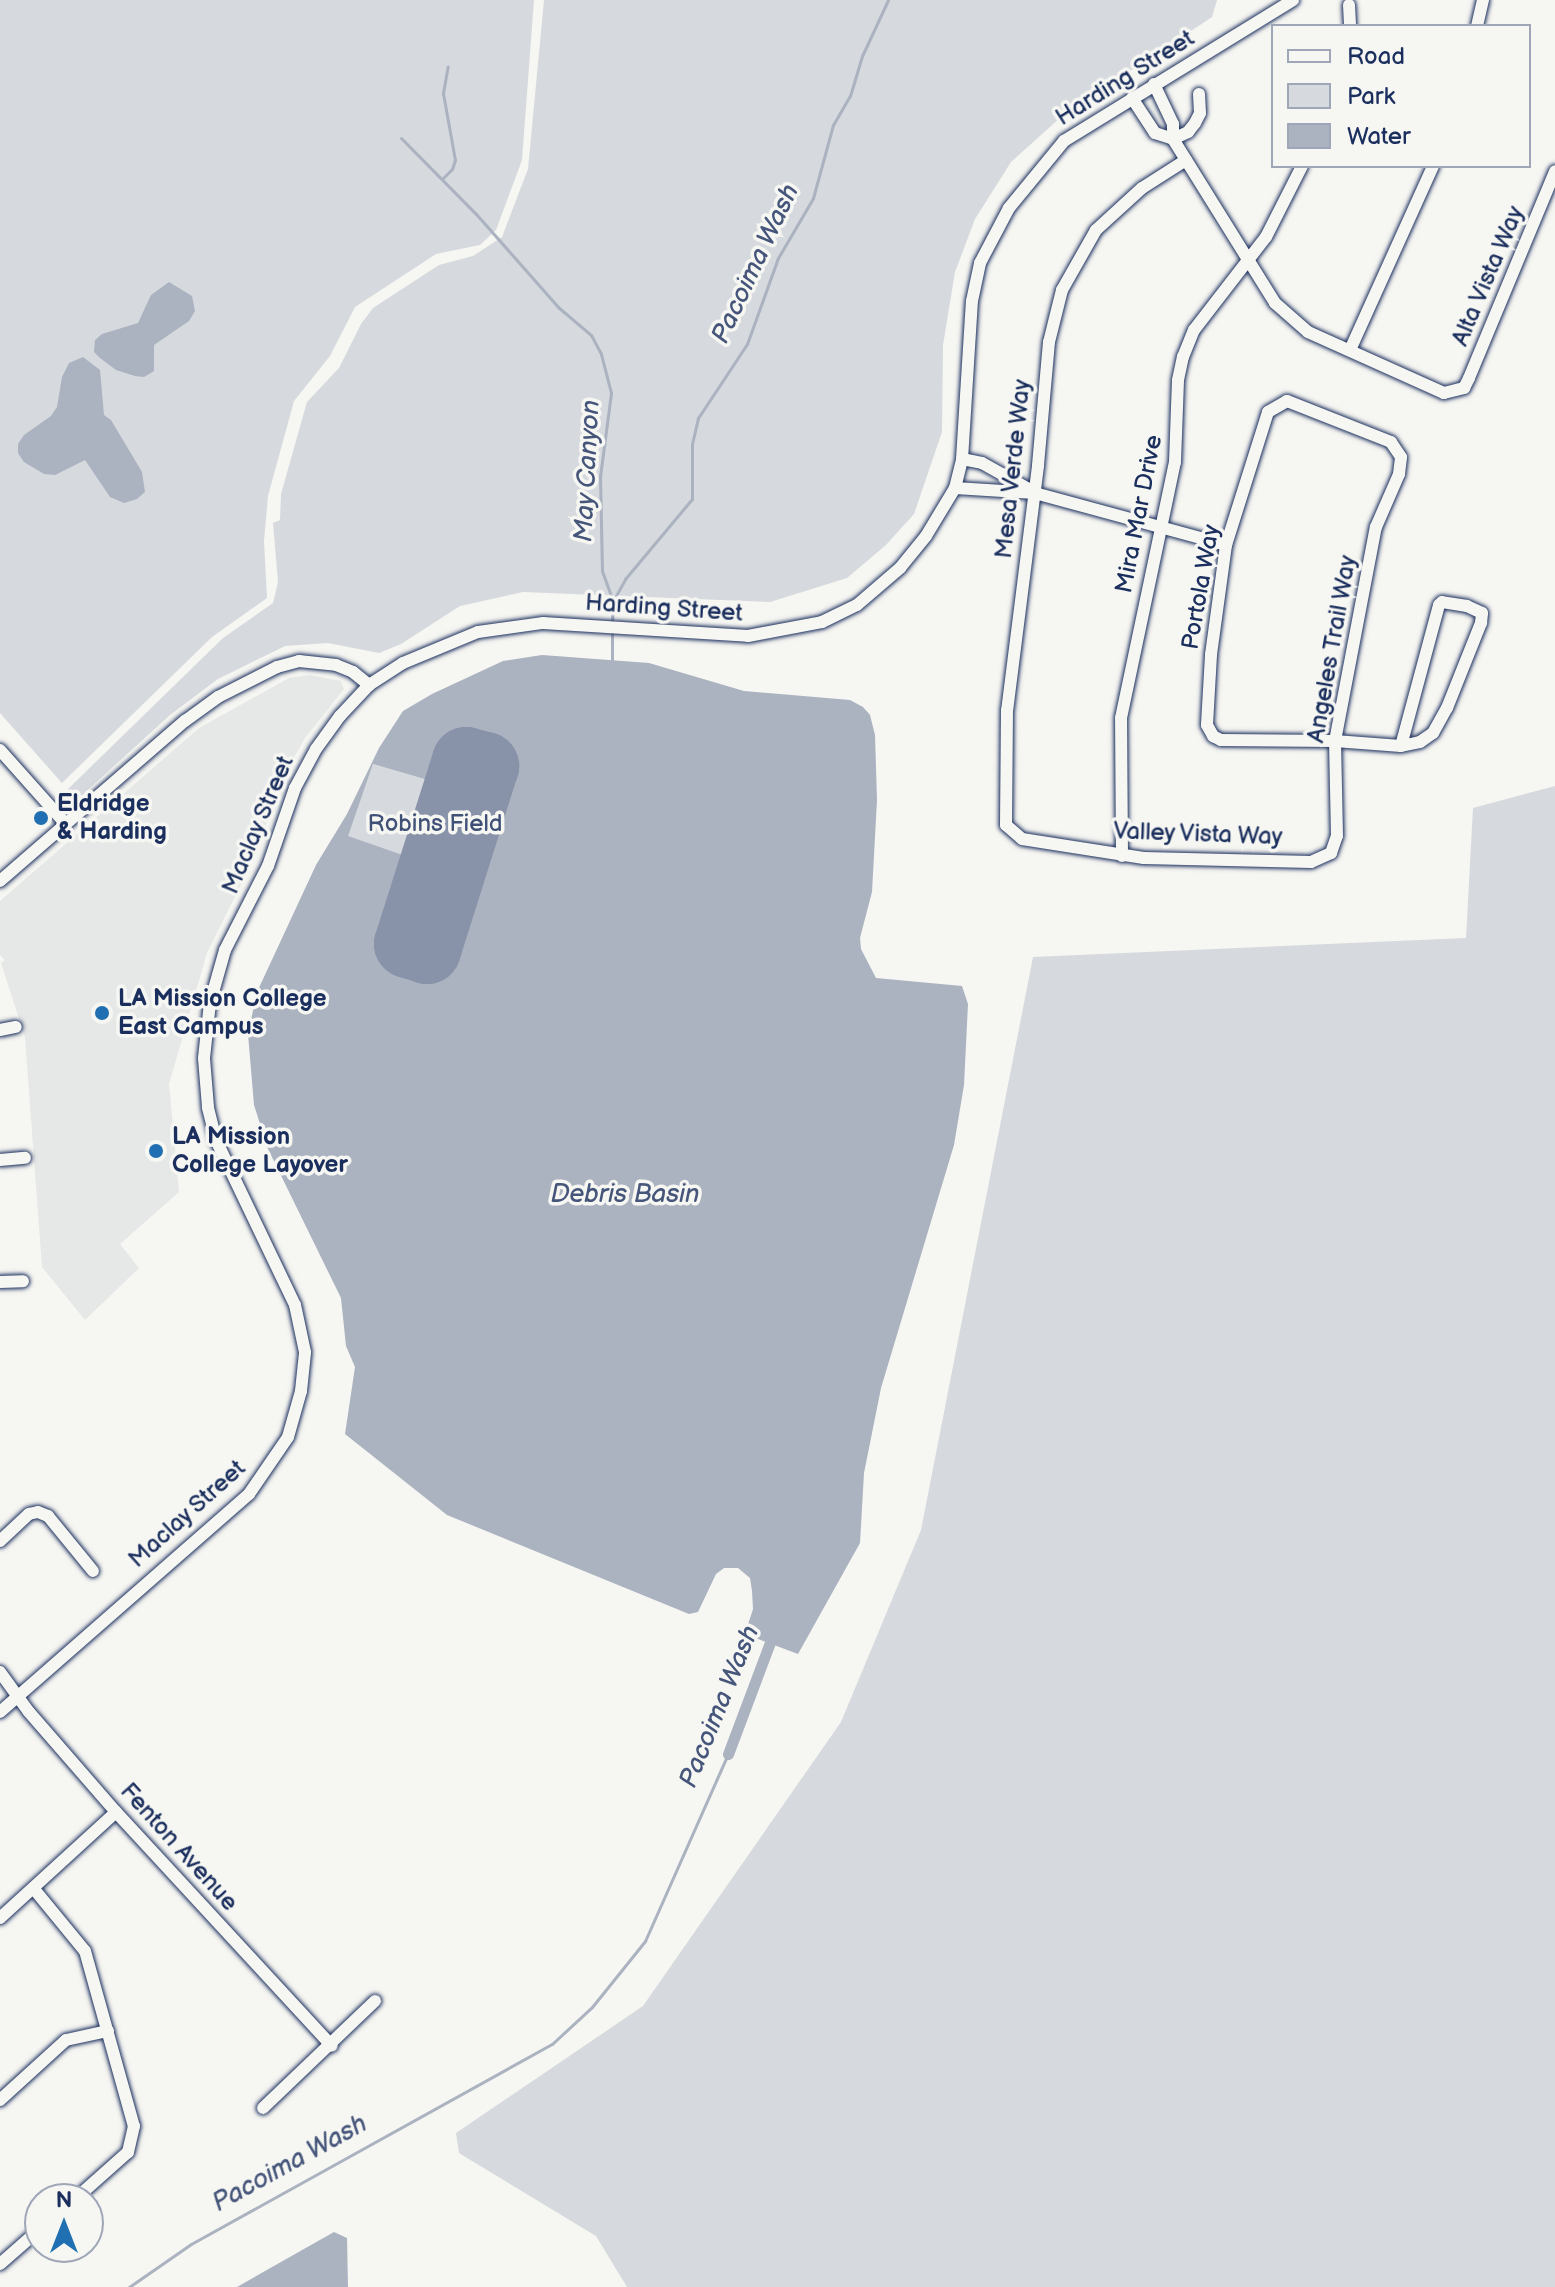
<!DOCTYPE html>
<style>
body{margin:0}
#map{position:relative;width:1555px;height:2287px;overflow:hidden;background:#f6f6f2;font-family:"Balsamiq Sans",sans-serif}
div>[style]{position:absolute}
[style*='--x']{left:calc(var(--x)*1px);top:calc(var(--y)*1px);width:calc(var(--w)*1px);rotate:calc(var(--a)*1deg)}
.built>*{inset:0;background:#e6e7e7}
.green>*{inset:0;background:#d6d9dd}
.water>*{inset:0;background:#abb2c0}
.stream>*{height:3px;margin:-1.5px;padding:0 1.5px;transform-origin:1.5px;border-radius:1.5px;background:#abb2c0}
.canal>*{height:11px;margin:-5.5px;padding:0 5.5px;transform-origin:5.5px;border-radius:5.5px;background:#abb2c0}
.runway>*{height:68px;margin:-34px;padding:0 34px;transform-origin:34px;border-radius:34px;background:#8892a8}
.roads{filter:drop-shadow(0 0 2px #1b2f5e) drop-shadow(0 0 2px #1b2f5e)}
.minor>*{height:12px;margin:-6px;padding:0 6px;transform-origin:6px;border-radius:6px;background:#f6f6f2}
.dots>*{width:22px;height:22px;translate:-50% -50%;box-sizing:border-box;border:4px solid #f6f6f2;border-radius:50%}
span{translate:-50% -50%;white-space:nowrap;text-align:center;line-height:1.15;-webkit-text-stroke:7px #f6f6f2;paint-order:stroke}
.street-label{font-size:24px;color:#1b2f5e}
.poi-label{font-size:24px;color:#1b2f5e;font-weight:700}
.left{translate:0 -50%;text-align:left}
.park-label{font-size:24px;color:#405177}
.water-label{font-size:26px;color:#46567b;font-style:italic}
.legend{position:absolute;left:1271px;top:24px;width:260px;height:144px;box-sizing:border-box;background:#f6f6f2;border:2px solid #9ea6b7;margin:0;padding:10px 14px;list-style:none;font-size:24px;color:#1b2f5e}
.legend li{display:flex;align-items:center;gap:16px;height:40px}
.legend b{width:40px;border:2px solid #9ea6b7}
.north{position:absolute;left:24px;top:2183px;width:80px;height:80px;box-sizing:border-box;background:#f6f6f2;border:2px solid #9ea6b7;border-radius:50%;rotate:0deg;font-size:22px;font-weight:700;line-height:32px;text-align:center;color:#1b2f5e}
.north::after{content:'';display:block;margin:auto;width:28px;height:36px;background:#1f6fb2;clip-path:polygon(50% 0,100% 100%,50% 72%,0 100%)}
</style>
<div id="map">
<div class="built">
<div style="clip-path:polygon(309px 675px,341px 681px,344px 689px,305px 738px,284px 775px,253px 860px,207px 953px,169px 1084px,179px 1192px,120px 1244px,139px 1268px,85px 1320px,42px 1267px,25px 1037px,1px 963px,5px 960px,0 955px,0 901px,199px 728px,289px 678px)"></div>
</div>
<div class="green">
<div style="clip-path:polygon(0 0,534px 0,522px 160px,496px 230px,480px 245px,436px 254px,355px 307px,330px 356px,294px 401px,268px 496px,264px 541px,267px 598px,212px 637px,62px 783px,0 713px)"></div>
<div style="clip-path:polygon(544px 0,1217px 0,1212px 17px,1061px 117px,1011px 162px,975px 219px,955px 272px,943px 345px,942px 432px,914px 514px,886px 545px,847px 578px,770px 602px,523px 592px,460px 606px,401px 644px,379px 653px,328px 643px,285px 646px,218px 679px,170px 715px,82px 795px,71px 794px,67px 790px,223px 638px,273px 603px,278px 582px,273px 523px,280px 520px,281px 494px,307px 402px,339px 368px,361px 324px,373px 308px,439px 265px,473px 256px,502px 237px,528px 169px)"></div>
<div style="clip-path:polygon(460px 751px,500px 762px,436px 960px,389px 943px,347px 836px,373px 764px,447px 786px)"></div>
<div style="clip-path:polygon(1555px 786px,1555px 2287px,627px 2287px,596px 2236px,459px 2153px,456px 2133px,643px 2006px,841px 1722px,921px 1530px,1033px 957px,1466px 938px,1473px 808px)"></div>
</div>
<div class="water">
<div style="clip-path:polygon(169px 282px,192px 296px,195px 311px,189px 321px,154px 345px,154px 371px,144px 377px,135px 376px,116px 370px,100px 358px,94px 352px,95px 340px,102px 334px,138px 323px,151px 295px)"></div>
<div style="clip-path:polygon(83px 357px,100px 370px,104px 415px,111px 420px,142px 472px,145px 492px,137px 499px,124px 503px,110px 497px,85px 460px,55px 475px,44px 474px,24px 462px,18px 453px,18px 444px,24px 435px,51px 416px,57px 407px,62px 377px,69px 363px)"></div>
<div style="clip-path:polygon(evenodd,542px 655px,649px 663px,744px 691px,850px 700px,863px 707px,870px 715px,875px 735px,877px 800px,872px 892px,860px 938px,861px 949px,876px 978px,962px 986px,968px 1004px,964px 1085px,954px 1145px,881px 1388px,864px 1473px,860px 1543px,798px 1654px,745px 1634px,753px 1609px,752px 1591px,750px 1578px,738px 1568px,724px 1568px,716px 1574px,698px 1612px,689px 1614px,447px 1515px,345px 1434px,355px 1367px,346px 1346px,341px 1298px,268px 1149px,254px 1105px,248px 1034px,257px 992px,316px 865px,347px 814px,379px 748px,403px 711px,432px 694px,503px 661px,542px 655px,460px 751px,500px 763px,435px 960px,389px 943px,417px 860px,348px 836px,373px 764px,448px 786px,460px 751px)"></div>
<div style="clip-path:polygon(334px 2232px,347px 2238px,348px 2287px,237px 2287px)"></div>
</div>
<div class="stream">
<div style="--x:401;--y:138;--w:108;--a:45.4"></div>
<div style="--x:477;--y:215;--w:123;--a:48.6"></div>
<div style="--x:558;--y:307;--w:43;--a:40.3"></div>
<div style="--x:591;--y:335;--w:21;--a:62"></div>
<div style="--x:601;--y:354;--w:40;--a:75.6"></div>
<div style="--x:611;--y:393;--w:84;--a:97.5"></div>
<div style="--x:600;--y:476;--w:95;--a:88.8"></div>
<div style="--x:602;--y:571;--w:32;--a:70"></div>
<div style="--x:443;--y:178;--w:13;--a:-45"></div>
<div style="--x:452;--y:169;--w:9;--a:-72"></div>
<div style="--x:455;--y:160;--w:68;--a:-100.2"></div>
<div style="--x:443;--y:93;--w:27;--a:-80"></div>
<div style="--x:612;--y:622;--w:21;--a:-87"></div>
<div style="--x:613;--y:601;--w:25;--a:-61"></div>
<div style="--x:625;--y:579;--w:104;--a:-50.1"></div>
<div style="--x:692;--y:499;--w:55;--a:-90"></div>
<div style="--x:692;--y:444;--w:27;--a:-77"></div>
<div style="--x:698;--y:418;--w:89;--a:-56.5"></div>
<div style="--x:747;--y:344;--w:91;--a:-70.2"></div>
<div style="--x:778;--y:258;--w:69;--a:-59.7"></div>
<div style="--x:813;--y:198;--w:76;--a:-74.7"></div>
<div style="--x:833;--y:125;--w:34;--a:-60"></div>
<div style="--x:850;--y:96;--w:42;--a:-73.3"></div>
<div style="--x:862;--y:56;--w:62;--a:-65.1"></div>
<div style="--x:612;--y:662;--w:32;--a:-90"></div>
<div style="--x:129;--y:2287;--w:75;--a:-34.7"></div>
<div style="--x:191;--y:2244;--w:413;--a:-29"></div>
<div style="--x:552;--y:2044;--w:54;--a:-42.8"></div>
<div style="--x:592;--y:2007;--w:85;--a:-51.2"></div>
<div style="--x:645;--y:1941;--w:205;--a:-66.1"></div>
</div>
<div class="canal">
<div style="--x:728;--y:1754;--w:134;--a:-69.4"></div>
</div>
<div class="runway">
<div style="--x:466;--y:761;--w:20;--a:15"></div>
<div style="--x:485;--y:766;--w:193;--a:107.5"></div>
<div style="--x:427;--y:950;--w:20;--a:-162"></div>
<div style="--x:408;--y:944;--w:192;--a:-72.4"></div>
</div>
<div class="roads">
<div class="minor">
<div style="--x:1349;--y:5;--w:21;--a:87"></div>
<div style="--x:1477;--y:26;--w:27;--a:-77"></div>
<div style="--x:1154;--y:84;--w:44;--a:64.6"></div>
<div style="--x:1173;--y:124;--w:15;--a:90"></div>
<div style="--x:1173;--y:139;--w:193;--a:58.1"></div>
<div style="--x:1275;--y:303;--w:44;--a:41.3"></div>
<div style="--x:1308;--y:332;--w:149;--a:24.2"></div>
<div style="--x:1444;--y:393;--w:21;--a:-14"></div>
<div style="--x:1464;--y:388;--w:11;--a:-63"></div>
<div style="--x:1469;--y:378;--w:224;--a:-67.4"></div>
<div style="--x:1132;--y:98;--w:42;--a:56.7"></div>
<div style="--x:1155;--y:133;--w:19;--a:18"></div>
<div style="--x:1173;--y:139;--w:17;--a:-25"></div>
<div style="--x:1188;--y:132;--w:11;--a:-52"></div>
<div style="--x:1195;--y:123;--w:11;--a:-63"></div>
<div style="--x:1200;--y:113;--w:19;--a:-93"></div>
<div style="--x:1186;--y:160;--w:52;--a:147.5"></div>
<div style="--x:1142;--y:188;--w:62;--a:137.6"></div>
<div style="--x:1096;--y:230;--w:69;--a:119.5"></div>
<div style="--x:1062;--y:290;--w:54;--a:104"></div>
<div style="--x:1049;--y:342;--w:124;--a:95.1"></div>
<div style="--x:1038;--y:466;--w:246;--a:97.2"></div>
<div style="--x:1007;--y:710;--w:115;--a:90.5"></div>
<div style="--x:1006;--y:825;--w:21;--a:41"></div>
<div style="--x:1022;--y:839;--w:123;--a:8.9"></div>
<div style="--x:1144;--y:858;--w:167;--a:1.4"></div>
<div style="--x:1311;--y:862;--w:22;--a:-24"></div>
<div style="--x:1331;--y:853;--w:18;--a:-71"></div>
<div style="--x:1337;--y:836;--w:95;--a:-91.2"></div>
<div style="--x:1335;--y:741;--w:218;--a:-79.2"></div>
<div style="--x:1376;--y:527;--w:58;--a:-66.5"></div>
<div style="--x:1399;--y:474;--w:17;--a:-83"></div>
<div style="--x:1401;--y:457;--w:18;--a:-124"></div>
<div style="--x:1391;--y:442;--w:112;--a:-158.5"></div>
<div style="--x:1287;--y:401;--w:22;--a:150"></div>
<div style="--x:1268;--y:412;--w:139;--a:107.5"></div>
<div style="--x:1226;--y:545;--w:111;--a:97.8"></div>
<div style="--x:1211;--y:655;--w:70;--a:93.3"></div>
<div style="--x:1207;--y:725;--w:13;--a:61"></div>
<div style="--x:1213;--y:736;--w:9;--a:27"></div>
<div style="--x:1221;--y:740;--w:114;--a:0.5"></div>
<div style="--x:1335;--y:741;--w:66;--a:4.3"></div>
<div style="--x:1401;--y:746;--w:19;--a:-12"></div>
<div style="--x:1420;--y:742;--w:16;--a:-35"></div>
<div style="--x:1433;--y:733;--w:29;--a:-61"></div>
<div style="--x:1447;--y:708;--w:92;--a:-68.2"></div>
<div style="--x:1481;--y:623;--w:10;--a:-84"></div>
<div style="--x:1482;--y:613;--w:17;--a:-155"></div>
<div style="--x:1467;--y:606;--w:25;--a:-171"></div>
<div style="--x:1442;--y:602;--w:4;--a:135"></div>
<div style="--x:1439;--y:605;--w:146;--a:105.1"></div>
<div style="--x:1350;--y:350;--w:202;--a:-65.7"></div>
<div style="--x:962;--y:459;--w:20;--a:11"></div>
<div style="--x:982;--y:463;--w:57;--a:29.2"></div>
<div style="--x:955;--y:488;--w:80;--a:3.6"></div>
<div style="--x:1035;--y:493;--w:198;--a:15.2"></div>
<div style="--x:0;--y:750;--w:98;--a:48.3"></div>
<div style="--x:1122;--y:856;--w:138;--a:-90.4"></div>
<div style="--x:1121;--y:718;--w:262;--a:-78.1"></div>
<div style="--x:1175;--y:462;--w:82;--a:-87.9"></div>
<div style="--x:1178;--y:380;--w:24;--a:-78"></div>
<div style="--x:1183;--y:357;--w:29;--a:-68"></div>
<div style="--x:1194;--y:330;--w:118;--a:-52.3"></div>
<div style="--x:1266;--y:237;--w:80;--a:-63.1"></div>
<div style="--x:0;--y:881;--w:245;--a:-40.9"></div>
<div style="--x:185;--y:721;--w:41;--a:-36"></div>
<div style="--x:218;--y:697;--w:66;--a:-27"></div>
<div style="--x:277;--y:667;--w:23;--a:-15"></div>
<div style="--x:299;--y:661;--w:37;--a:6"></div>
<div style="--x:336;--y:665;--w:18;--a:22"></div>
<div style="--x:353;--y:672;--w:21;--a:39"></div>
<div style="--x:0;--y:1030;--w:16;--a:-11"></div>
<div style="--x:0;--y:1160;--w:25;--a:-5"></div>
<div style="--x:0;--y:1282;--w:23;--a:-2"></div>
<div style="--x:0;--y:1541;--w:40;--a:-43"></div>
<div style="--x:29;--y:1514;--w:9;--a:-13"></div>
<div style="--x:38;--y:1512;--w:11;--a:22"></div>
<div style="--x:48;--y:1516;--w:71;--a:50.7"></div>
<div style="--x:0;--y:1672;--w:49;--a:54.1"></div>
<div style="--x:29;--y:1712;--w:133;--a:49"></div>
<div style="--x:116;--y:1812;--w:318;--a:47.3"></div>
<div style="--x:0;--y:1712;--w:331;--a:-41.2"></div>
<div style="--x:249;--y:1494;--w:69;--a:-55.6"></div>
<div style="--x:288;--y:1437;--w:48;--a:-74.2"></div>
<div style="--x:301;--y:1391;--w:39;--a:-84"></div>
<div style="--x:305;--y:1352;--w:48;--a:-102"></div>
<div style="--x:295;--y:1305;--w:183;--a:-115.6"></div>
<div style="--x:216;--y:1140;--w:34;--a:-104"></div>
<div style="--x:208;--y:1107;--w:49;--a:-94.7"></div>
<div style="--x:204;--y:1058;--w:55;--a:-83.8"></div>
<div style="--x:210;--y:1003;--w:55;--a:-74.2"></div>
<div style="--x:225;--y:950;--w:94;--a:-62.9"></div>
<div style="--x:268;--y:866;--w:83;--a:-70.9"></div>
<div style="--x:295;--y:788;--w:44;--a:-61.7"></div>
<div style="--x:316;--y:749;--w:41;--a:-54"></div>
<div style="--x:340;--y:716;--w:42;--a:-46.9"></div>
<div style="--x:369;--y:685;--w:40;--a:-32.9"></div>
<div style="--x:403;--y:663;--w:81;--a:-22.5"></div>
<div style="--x:478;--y:632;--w:66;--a:-7.9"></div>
<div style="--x:543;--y:623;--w:205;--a:3.6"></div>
<div style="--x:748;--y:636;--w:75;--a:-10.7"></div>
<div style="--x:822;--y:622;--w:39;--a:-26"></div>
<div style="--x:857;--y:605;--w:57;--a:-40.7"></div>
<div style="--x:900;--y:568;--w:41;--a:-50.9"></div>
<div style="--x:926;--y:536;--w:56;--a:-58.9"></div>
<div style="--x:955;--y:488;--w:30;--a:-76"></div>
<div style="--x:962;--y:459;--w:158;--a:-86.4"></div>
<div style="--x:972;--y:301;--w:39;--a:-78"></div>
<div style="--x:980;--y:263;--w:62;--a:-62.2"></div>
<div style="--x:1009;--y:208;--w:87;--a:-50.6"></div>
<div style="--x:1064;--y:141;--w:269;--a:-31.6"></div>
<div style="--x:34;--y:1889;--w:80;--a:50.6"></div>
<div style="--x:85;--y:1951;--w:182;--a:74.4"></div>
<div style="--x:134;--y:2126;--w:27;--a:103"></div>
<div style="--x:128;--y:2152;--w:71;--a:138.4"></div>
<div style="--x:0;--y:1918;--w:157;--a:-42.4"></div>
<div style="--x:0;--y:2100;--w:89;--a:-42.3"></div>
<div style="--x:66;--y:2040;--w:43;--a:-12.1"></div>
<div style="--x:263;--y:2108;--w:155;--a:-43.7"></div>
<div style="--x:0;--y:2264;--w:53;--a:-41.2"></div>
</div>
</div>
<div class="dots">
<div style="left:41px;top:818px;background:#1f6fb2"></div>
<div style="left:102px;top:1013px;background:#1f6fb2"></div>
<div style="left:156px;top:1151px;background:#1f6fb2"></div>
</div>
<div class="street-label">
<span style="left:1125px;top:78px;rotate:-32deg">Harding Street</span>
<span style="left:1488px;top:276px;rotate:-67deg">Alta Vista Way</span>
<span style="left:1013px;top:469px;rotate:-84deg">Mesa Verde Way</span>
<span style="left:1139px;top:514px;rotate:-79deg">Mira Mar Drive</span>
<span style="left:1201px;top:587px;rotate:-80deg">Portola Way</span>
<span style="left:664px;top:608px;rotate:4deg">Harding Street</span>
<span style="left:1332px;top:649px;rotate:-80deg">Angeles Trail Way</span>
<span style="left:258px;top:825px;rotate:-67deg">Maclay Street</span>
<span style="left:1198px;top:834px;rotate:2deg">Valley Vista Way</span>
<span style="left:187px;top:1514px;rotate:-42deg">Maclay Street</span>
<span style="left:179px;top:1847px;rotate:48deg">Fenton Avenue</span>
</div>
<div class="poi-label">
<span class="left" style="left:57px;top:818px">Eldridge<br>&amp; Harding</span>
<span class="left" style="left:118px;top:1013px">LA Mission College<br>East Campus</span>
<span class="left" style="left:172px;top:1151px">LA Mission<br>College Layover</span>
</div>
<div class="park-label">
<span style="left:435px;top:824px">Robins Field</span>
</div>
<div class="water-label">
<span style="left:756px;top:264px;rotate:-65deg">Pacoima Wash</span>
<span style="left:588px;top:471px;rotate:-87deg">May Canyon</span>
<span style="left:625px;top:1195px">Debris Basin</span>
<span style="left:720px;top:1707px;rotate:-68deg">Pacoima Wash</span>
<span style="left:290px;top:2164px;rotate:-29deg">Pacoima Wash</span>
</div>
<ul class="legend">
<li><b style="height:10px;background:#f6f6f2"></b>Road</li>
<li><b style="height:22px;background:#d6d9dd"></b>Park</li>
<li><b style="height:22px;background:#abb2c0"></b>Water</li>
</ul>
<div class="north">N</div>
</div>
